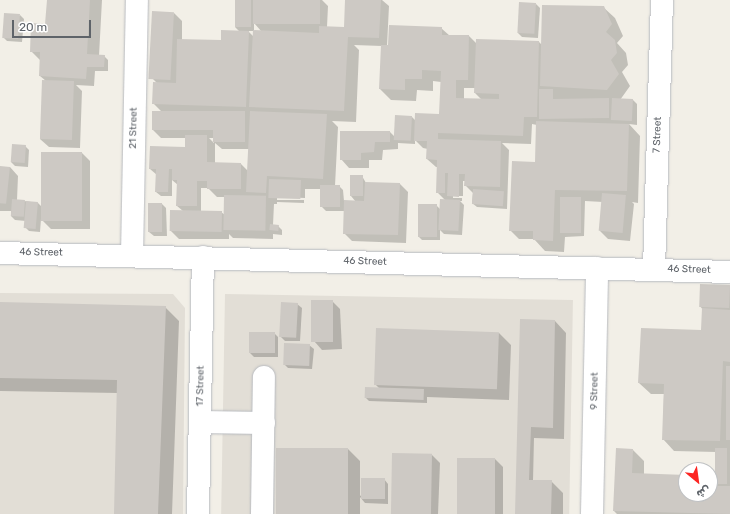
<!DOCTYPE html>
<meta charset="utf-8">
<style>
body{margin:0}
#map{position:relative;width:730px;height:514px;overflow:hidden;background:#f2efe7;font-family:Rubik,"Noto Naskh Arabic",sans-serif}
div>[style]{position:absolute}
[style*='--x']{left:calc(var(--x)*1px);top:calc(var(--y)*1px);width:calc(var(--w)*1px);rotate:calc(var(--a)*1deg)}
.education>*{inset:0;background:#e2ded6;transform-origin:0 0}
.shadow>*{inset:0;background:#0003}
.building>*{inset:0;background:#cdc9c4;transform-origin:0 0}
.roads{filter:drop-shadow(0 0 1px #b7babf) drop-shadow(0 0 1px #b7babf)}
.minor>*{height:22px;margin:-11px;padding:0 11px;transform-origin:11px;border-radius:11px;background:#fff}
span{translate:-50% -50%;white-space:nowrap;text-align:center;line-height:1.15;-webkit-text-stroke:3px #fff;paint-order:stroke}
.street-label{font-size:10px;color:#5e6369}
.north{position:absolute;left:678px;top:462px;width:40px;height:40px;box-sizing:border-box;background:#fff;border:1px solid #bfc1c3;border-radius:50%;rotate:151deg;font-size:11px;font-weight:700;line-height:16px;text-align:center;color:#5e6369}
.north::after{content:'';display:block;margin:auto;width:14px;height:18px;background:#fc2623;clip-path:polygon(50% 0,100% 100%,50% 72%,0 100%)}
.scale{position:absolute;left:12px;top:20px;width:79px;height:18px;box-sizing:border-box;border:2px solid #5e6369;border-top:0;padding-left:5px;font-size:12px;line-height:14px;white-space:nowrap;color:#5e6369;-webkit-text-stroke:3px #fff;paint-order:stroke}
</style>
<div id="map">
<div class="education">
<div style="clip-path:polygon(0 293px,173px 294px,185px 308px,183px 514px,0 514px)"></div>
<div style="left:225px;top:294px;width:348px;height:220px;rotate:1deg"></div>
</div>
<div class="shadow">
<div style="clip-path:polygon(48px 0,102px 0,99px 56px,104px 56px,108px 60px,108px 71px,95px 71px,94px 86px,76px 85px,82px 91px,80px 148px,49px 147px,40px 139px,46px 81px,40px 76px,41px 61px,31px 51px,46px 25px)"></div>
<div style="clip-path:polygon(evenodd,236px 0,322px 0,328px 6px,327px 27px,345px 29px,346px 0,382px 0,389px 6px,387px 46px,441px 28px,450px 36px,469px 36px,477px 44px,539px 42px,542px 45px,603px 7px,615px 18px,623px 36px,617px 43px,626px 53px,628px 65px,622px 72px,630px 86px,620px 100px,633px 100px,637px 104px,637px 125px,629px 124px,640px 136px,638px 203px,632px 202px,634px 204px,630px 241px,608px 239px,600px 231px,603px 202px,585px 201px,584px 236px,565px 237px,564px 252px,545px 251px,534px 239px,519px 239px,510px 230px,536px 163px,537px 125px,532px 124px,531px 144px,502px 143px,509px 150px,507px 209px,477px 207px,472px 203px,473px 193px,465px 185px,466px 181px,463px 181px,463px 196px,453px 196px,453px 198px,462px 198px,462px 201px,460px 201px,464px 205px,462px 235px,444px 234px,440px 230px,440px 240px,422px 240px,418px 236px,436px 205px,441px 210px,445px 200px,437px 192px,438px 167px,436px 167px,427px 159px,428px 149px,423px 148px,415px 140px,415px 144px,398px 143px,398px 149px,383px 150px,382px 160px,369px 160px,369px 168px,349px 168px,341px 159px,390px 132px,395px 137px,412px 117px,415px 120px,440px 115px,441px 82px,433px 81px,433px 91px,417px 90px,416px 101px,391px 100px,380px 89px,382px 46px,354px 45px,359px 50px,356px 122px,332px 121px,338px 127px,335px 186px,339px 186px,343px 190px,344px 201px,356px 202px,351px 196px,362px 176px,366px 183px,400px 184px,408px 192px,406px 243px,352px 241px,344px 233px,345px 211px,326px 211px,322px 207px,322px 189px,305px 189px,305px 198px,277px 197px,277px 200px,304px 200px,304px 203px,277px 202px,277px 204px,274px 204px,273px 225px,278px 226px,282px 230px,282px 235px,273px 234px,273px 239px,233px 238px,229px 234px,229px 239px,179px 239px,170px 230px,183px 211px,177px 206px,178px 185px,172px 180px,172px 196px,161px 196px,156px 192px,157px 175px,150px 169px,186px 148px,186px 138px,161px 138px,153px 130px,162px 112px,153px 103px,157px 83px,152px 78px,174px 13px,182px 21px,182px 40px,222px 41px,240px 32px,235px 27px,236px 0,254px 23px,262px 32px,254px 37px,248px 31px,254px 31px,254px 23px,236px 0,464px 88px,475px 88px,475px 93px,482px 100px,464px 100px,464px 88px,236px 0,209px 138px,214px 138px,214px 143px,209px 138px,236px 0,215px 143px,222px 149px,249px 149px,248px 171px,241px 164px,215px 164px,215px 143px,236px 0,201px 188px,208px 188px,217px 197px,225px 197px,225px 215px,221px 212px,201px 212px,201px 188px)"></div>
<div style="clip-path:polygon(536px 4px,540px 8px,538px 38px,522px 37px,518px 33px)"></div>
<div style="clip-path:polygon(20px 15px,24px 19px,22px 42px,7px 41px,3px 37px)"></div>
<div style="clip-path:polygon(25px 146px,29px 150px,28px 167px,15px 166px,11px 162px)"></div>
<div style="clip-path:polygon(82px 153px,90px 161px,90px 229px,51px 229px,41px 219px,40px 232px,29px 231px,25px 227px,26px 221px,15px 220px,11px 216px,11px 211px,0 211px,0 167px,10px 167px,18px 176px,17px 200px,38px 203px,43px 208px)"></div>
<div style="clip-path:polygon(149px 204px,162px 204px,166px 208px,167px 236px,154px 236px,149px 232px)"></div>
<div style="clip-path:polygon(730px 286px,730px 514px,617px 514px,614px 511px,633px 450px,644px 461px,644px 475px,686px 476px,686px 494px,710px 494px,710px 487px,717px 487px,714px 484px,716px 452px,674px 451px,663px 439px,664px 394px,651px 394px,639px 383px,702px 331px,703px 310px,700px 306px)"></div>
<div style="clip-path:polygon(332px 301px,340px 309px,342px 349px,322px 350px,314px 341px)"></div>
<div style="clip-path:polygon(0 303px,165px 307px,179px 321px,172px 514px,115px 514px,118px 393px,0 391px)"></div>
<div style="clip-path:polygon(297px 304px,302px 308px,300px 341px,285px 341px,281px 337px)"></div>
<div style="clip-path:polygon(521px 320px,555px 321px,566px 333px,564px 439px,534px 438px,533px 481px,551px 481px,563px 493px,563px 514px,516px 514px)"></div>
<div style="clip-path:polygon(274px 333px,278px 337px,278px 357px,254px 357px,250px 353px)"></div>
<div style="clip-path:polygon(499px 333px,511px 345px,509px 400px,427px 397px,427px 403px,369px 401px,365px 397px,380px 389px,375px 384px)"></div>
<div style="clip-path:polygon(309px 345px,314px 349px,312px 369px,288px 368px,284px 364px)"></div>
<div style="clip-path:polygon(348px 449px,360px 461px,360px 496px,384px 479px,388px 484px,388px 504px,365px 503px,360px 497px,360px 514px,277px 514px,277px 450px)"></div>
<div style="clip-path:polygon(432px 455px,440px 463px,438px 514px,391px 514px)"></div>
<div style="clip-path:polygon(495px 459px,503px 467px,503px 514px,457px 514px)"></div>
</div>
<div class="building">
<div style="clip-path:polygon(47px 0,90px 0,87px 54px,105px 55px,104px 67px,87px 67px,86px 79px,39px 76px,40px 52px,30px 52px,31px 23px,45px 24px)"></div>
<div style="left:235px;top:0;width:16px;height:27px"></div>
<div style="left:253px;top:0;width:67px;height:24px"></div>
<div style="clip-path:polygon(345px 0,381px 0,379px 38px,348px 37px,344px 111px,249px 107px,253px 30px,319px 33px,319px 26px,344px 27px)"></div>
<div style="left:519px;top:2px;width:17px;height:31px;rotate:3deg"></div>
<div style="clip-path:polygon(542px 5px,604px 6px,612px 24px,606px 32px,615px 40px,617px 53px,611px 60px,619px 74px,607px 90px,540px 86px)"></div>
<div style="left:152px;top:11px;width:22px;height:68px;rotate:3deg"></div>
<div style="left:4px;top:13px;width:16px;height:25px;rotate:4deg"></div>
<div style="clip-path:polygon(389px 25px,442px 27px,442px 35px,469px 35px,468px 80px,456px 80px,456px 98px,499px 99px,499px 94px,474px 93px,476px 39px,539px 41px,537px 117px,524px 117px,523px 136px,438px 133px,438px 139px,501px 141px,500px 187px,464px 186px,465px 174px,459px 174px,459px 197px,447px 196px,448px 173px,445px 173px,445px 193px,436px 193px,437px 160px,426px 159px,427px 141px,414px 141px,415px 113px,439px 114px,441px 71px,422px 70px,422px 79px,405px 79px,405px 90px,379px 89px,381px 45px,388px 45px)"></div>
<div style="clip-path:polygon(221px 30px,249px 31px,246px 107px,152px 104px,153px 82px,176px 83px,177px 39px,221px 40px)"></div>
<div style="left:42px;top:80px;width:32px;height:59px;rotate:2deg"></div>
<div style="clip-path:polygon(539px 89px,553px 89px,553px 99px,609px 98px,609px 118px,539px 119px)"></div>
<div style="left:612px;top:98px;width:21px;height:22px;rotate:3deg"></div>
<div style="clip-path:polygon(152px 111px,245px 111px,245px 142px,213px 142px,213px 130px,152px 130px)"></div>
<div style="clip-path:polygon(250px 111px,327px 114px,323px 179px,267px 176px,266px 193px,246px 192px)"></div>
<div style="left:395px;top:115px;width:17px;height:25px;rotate:3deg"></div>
<div style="clip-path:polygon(536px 121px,629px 124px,627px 191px,555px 190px,553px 241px,533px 240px,533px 231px,509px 231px,512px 161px,535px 162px)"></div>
<div style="clip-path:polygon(340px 131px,390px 131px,390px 142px,375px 142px,374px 152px,361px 153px,361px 160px,340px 160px)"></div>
<div style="clip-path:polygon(185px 135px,207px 135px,207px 162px,241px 163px,241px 189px,207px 189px,207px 181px,197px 181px,197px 206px,176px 206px,177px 180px,172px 180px,172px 169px,169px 169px,168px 192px,155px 192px,156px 169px,149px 169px,150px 146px,185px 147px)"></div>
<div style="left:12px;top:144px;width:14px;height:18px;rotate:4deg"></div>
<div style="left:41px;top:152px;width:41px;height:69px"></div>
<div style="left:0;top:166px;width:10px;height:37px;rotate:6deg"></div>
<div style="left:363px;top:175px;width:21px;height:13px;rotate:90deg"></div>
<div style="left:269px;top:179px;width:32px;height:19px;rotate:2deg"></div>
<div style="clip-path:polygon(365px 182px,400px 183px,398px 235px,343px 234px,344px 200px,364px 201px)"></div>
<div style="left:320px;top:185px;width:20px;height:22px"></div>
<div style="left:473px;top:189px;width:31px;height:15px;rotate:4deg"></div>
<div style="left:602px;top:193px;width:24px;height:38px;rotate:5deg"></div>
<div style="left:224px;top:195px;width:42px;height:35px;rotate:1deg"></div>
<div style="left:560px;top:197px;width:21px;height:36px"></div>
<div style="left:12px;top:199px;width:13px;height:17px;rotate:4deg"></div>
<div style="left:440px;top:199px;width:20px;height:31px;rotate:3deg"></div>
<div style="left:26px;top:201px;width:12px;height:27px;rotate:5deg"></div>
<div style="left:148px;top:203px;width:14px;height:29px"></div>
<div style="left:418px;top:204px;width:19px;height:33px"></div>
<div style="left:170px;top:210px;width:52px;height:21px;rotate:1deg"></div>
<div style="left:270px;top:224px;width:9px;height:6px;rotate:6deg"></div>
<div style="left:700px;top:284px;width:30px;height:23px;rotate:2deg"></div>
<div style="left:311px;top:300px;width:22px;height:42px"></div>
<div style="clip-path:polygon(0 302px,166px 306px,158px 514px,114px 514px,117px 380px,0 378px)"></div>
<div style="left:281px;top:302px;width:17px;height:35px;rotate:3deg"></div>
<div style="clip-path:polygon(702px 308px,730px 310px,730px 362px,723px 361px,720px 441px,662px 440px,664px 384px,638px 383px,641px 328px,701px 330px)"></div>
<div style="clip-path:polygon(520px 319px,555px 320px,553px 428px,531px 427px,529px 480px,552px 480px,551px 514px,515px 514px)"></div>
<div style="left:376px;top:328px;width:123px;height:57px;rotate:2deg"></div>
<div style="left:249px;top:332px;width:26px;height:21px"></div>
<div style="left:284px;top:343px;width:26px;height:22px;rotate:2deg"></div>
<div style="left:726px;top:366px;width:4px;height:74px"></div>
<div style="left:365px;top:387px;width:59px;height:11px;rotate:2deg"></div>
<div style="left:348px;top:448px;width:66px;height:72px;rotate:90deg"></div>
<div style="clip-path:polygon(616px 448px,633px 449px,632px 473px,686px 475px,686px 494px,710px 494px,710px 486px,730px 486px,730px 514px,613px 511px)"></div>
<div style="left:715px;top:448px;width:12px;height:36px"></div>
<div style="left:392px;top:453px;width:40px;height:61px;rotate:1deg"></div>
<div style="left:457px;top:458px;width:38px;height:56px"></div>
<div style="left:361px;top:478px;width:24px;height:21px"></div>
</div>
<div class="roads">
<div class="minor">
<div style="--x:0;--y:253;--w:730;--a:1.49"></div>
<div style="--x:132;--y:255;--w:255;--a:-88.9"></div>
<div style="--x:654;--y:269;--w:269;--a:-88.3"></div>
<div style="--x:200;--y:422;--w:64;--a:0.9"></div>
<div style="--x:198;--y:514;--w:257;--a:-88.9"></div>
<div style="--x:262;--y:514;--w:137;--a:-89.2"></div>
<div style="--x:592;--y:514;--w:246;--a:-88.8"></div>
</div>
</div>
<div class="street-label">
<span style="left:134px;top:128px;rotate:-89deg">21 Street</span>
<span style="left:658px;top:135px;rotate:-88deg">7 Street</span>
<span style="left:41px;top:253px;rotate:1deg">46 Street</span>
<span style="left:365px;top:262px;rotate:2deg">46 Street</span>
<span style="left:689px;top:270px;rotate:2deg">46 Street</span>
<span style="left:201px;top:386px;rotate:-89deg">17 Street</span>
<span style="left:595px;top:391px;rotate:-89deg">9 Street</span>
</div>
<div class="north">ش</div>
<div class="scale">20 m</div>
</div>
